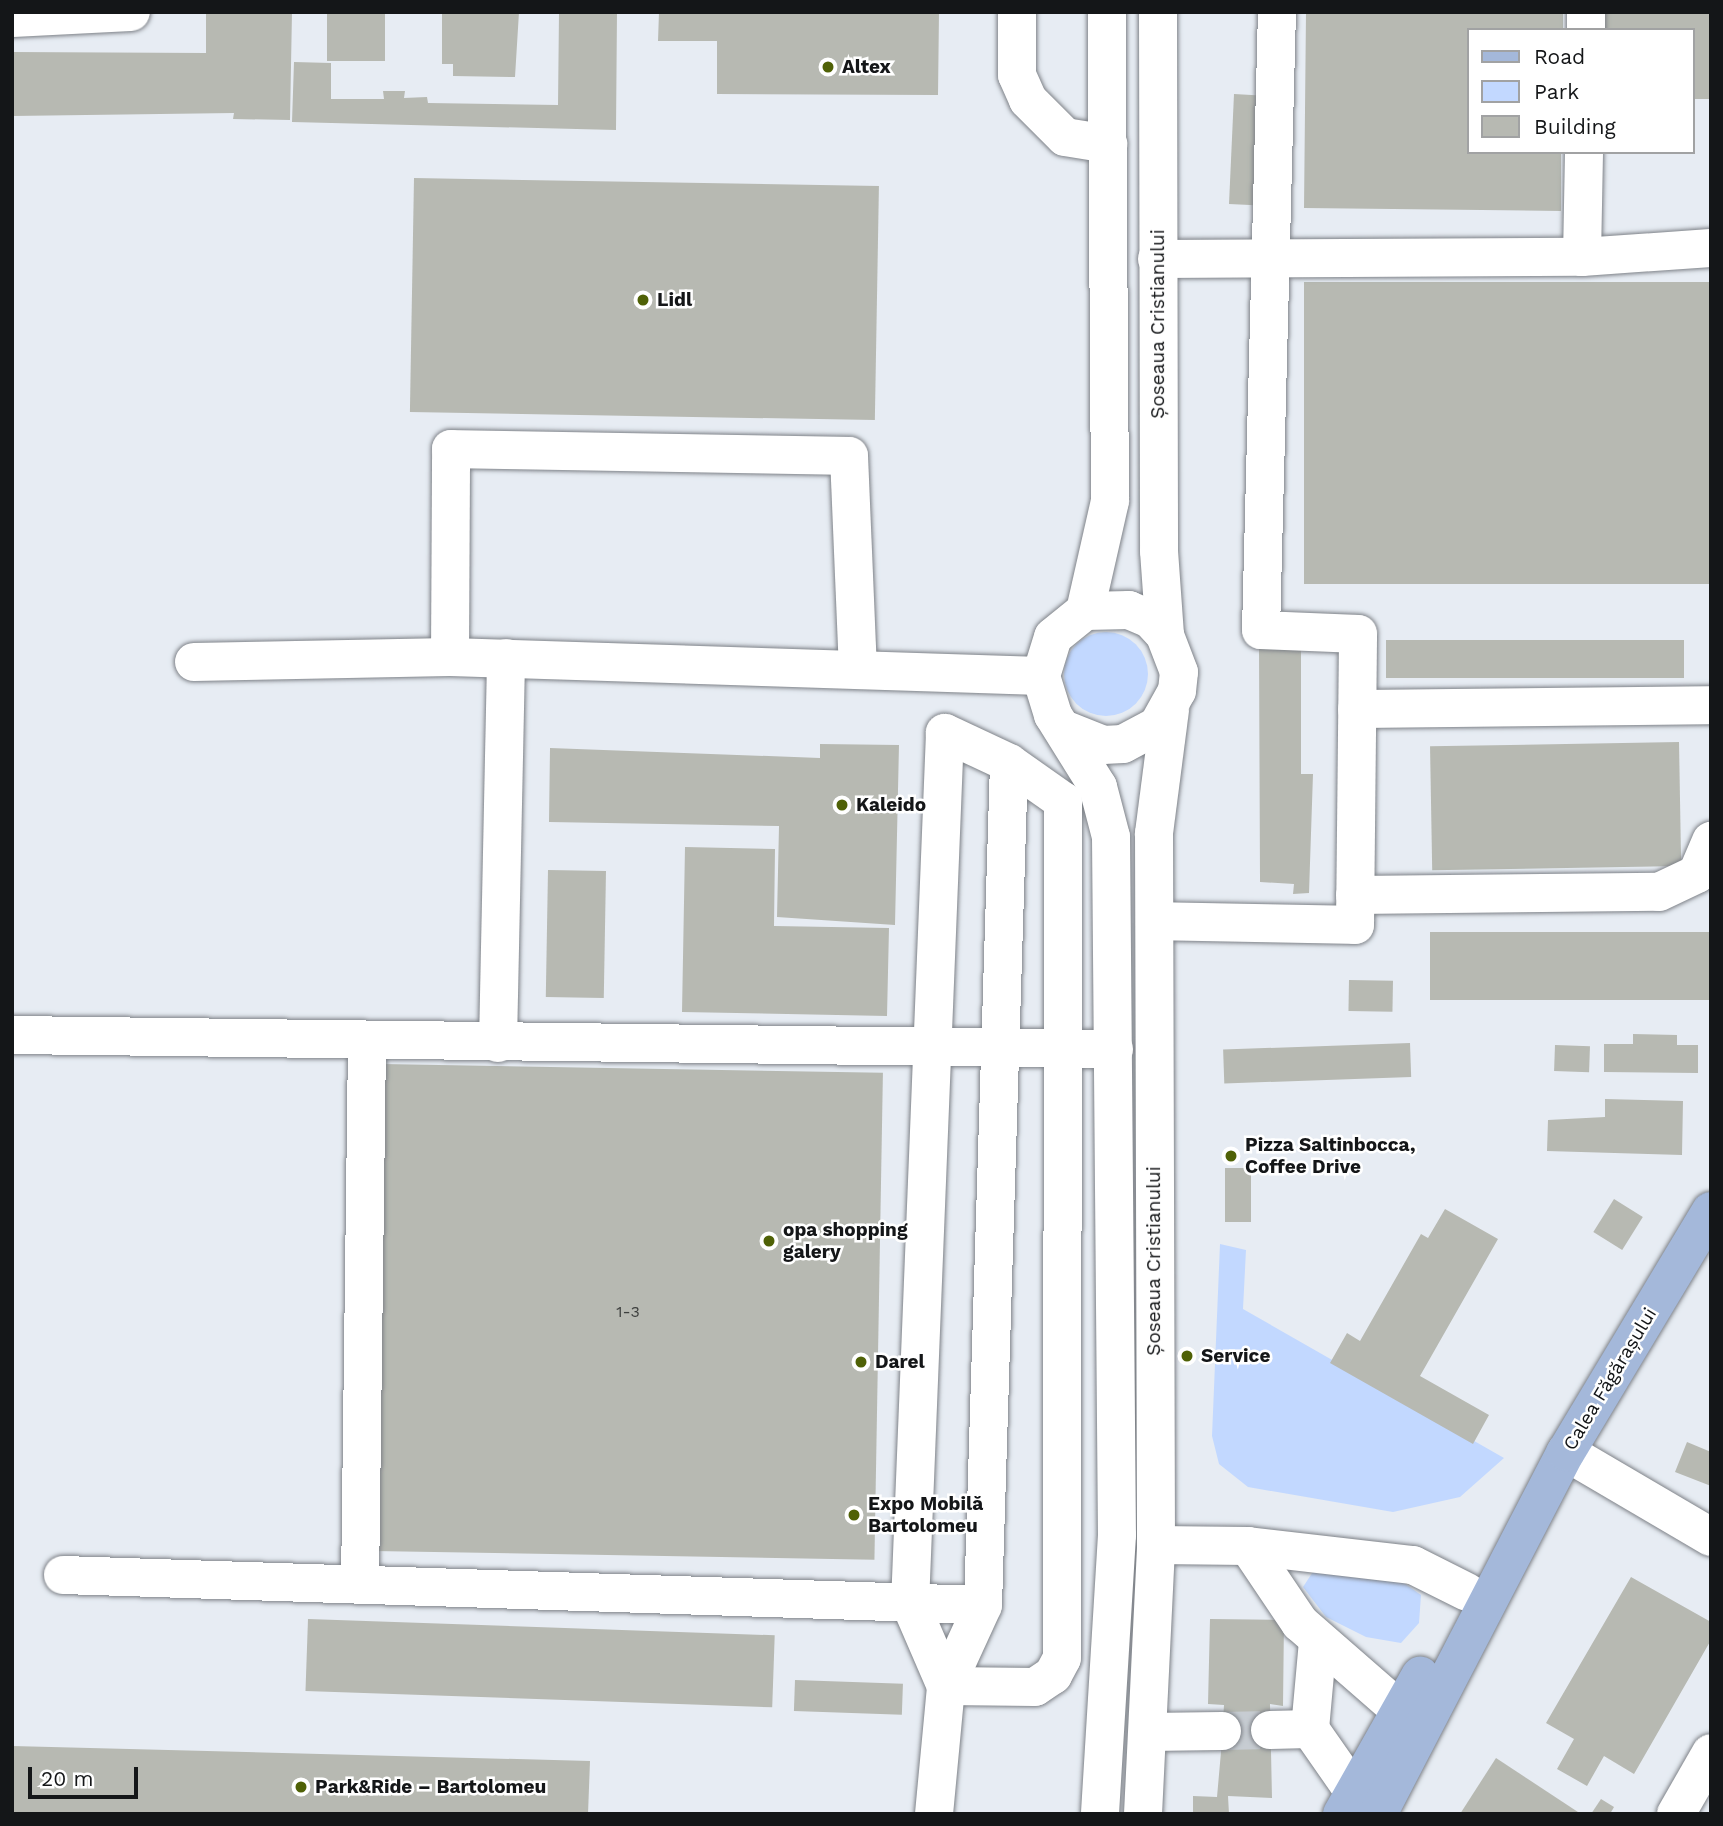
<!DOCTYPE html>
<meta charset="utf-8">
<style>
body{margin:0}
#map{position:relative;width:1723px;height:1826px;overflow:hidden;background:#e7ecf3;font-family:"Work Sans",sans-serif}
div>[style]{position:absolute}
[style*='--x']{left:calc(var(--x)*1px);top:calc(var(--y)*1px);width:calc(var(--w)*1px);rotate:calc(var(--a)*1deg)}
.green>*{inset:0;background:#c2d8ff}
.round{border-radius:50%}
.building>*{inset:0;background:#b7b9b2;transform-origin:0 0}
.minor-tunnel>*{height:38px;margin-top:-19px;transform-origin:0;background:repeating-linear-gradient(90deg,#c7ccd2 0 38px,transparent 0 57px)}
.roads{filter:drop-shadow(0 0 2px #7e8288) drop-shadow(0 0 2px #7e8288)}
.minor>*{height:38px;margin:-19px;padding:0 19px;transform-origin:19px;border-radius:19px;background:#fff}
.major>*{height:38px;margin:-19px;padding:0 19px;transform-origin:19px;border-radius:19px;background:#a4b8da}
.dots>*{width:19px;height:19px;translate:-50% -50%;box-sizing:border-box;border:4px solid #fff;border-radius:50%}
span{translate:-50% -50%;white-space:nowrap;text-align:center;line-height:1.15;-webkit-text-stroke:5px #fff;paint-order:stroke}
.number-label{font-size:16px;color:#3d3f3e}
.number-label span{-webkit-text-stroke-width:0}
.poi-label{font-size:19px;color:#141618;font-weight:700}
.left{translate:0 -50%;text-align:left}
.street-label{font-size:19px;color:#141618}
.frame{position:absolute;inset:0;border:14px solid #141618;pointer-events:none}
.legend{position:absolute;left:1467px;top:28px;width:228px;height:126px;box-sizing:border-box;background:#fff;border:2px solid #a1a2a3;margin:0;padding:9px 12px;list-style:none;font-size:21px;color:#141618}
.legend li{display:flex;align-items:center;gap:14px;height:35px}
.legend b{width:35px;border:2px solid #a1a2a3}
.scale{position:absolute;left:28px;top:1767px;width:110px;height:32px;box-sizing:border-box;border:4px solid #141618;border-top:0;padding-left:9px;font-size:21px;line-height:24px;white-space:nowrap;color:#141618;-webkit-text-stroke:5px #fff;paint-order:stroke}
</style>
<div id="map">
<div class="green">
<div class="round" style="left:1064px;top:632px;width:84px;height:84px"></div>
<div style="clip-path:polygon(1220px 1244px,1246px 1250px,1243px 1309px,1504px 1458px,1460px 1497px,1393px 1512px,1248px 1487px,1219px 1464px,1212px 1436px)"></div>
<div style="clip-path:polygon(1320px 1561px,1391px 1574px,1421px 1595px,1419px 1623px,1401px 1643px,1366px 1637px,1326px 1617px,1303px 1587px)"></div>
</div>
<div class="building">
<div style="clip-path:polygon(206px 12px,292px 12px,290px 120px,233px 119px,234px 113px,12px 116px,12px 52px,206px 53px)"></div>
<div style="left:327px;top:12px;width:58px;height:49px"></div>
<div style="clip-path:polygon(442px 12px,519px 12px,515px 77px,453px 76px,453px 64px,442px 64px)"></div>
<div style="clip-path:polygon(559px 12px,617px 12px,616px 130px,292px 122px,294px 62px,331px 63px,331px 99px,384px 99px,383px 91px,405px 91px,404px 98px,427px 97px,428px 103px,558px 105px)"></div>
<div style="clip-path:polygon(659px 12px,939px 12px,938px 95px,717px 94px,717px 41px,658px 41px)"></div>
<div style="clip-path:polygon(1306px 12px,1563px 12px,1563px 30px,1469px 30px,1469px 152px,1561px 152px,1561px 211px,1304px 208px)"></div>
<div style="clip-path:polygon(1600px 12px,1711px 12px,1711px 99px,1693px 99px,1693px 30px,1599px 30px)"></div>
<div style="clip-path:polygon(1234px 94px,1269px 96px,1271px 206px,1229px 204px)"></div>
<div style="left:414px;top:178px;width:465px;height:234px;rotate:1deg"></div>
<div style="left:1304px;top:282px;width:407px;height:302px"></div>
<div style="left:1684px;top:640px;width:38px;height:298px;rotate:90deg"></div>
<div style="clip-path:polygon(1259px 649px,1301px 650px,1301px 774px,1313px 774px,1309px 893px,1293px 894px,1294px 884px,1260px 882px)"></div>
<div style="left:1679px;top:742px;width:124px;height:249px;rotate:89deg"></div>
<div style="clip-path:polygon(820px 744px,899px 745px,895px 925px,777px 917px,779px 826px,549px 822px,550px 748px,820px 758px)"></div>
<div style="clip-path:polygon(685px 847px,775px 849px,774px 926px,889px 928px,887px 1016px,682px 1012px)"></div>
<div style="left:548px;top:870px;width:58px;height:127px;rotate:1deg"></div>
<div style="left:1711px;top:932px;width:68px;height:281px;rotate:90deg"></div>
<div style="left:1349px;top:980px;width:44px;height:31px;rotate:1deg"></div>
<div style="clip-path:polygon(1633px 1034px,1677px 1035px,1677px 1045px,1698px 1045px,1698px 1073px,1604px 1072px,1604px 1044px,1633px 1044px)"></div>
<div style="left:1410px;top:1043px;width:34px;height:187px;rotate:88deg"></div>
<div style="left:1555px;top:1045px;width:35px;height:26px;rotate:2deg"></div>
<div style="left:382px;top:1064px;width:501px;height:487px;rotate:1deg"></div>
<div style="clip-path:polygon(1605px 1099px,1683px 1101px,1682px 1155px,1547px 1151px,1548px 1120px,1605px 1117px)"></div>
<div style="left:1225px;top:1168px;width:26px;height:54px"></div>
<div style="left:1614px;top:1199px;width:34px;height:39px;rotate:32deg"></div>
<div style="clip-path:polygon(1445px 1209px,1498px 1239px,1420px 1376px,1489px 1415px,1473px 1444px,1330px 1363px,1347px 1333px,1360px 1341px,1421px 1234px,1428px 1238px)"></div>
<div style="clip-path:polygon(1687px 1442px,1711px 1452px,1711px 1486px,1675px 1472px)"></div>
<div style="clip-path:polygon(1631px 1577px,1711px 1622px,1711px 1640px,1634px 1774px,1604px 1756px,1587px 1786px,1557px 1769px,1574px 1739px,1546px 1723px)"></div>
<div style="left:308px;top:1619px;width:467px;height:72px;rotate:2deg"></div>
<div style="clip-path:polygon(1210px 1619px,1284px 1620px,1283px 1706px,1270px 1704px,1272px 1798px,1228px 1796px,1229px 1814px,1193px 1814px,1193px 1796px,1217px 1797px,1221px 1752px,1224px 1705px,1208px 1704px)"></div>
<div style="left:795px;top:1680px;width:108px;height:31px;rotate:2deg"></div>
<div style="clip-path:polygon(12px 1746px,590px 1761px,588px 1814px,12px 1814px)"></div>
<div style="clip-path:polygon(1496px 1758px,1581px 1814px,1460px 1814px)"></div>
<div style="clip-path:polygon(1601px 1799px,1614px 1807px,1610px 1814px,1591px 1814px)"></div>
</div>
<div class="minor-tunnel">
<div style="--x:1222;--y:1731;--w:48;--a:-1.2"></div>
</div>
<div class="roads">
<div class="minor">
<div style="--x:1017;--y:12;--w:63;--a:90"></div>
<div style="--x:1017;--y:75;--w:27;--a:66"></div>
<div style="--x:1028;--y:100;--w:52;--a:45"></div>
<div style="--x:1065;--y:137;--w:44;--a:9.2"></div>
<div style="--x:1158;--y:12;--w:539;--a:89.89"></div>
<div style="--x:1159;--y:551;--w:84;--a:85.9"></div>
<div style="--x:12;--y:18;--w:119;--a:-2.9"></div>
<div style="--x:1586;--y:30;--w:18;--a:-90"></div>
<div style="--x:1582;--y:257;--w:105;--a:-88.9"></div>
<div style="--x:1157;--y:259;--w:425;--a:-0.3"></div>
<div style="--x:1582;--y:257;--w:129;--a:-4"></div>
<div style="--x:1085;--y:611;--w:113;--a:-77.2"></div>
<div style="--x:1110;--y:501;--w:489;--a:-90.4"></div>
<div style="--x:450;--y:657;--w:208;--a:-89.7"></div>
<div style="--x:451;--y:449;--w:398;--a:1"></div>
<div style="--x:849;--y:456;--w:213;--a:87.6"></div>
<div style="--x:194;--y:662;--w:256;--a:-1.1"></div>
<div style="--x:450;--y:657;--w:591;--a:1.84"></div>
<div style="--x:1357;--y:709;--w:354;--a:-0.6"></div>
<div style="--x:1066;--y:730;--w:40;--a:22"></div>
<div style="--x:1103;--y:745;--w:20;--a:-3"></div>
<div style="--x:1123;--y:744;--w:40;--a:-28"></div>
<div style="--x:1158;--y:725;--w:39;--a:-61"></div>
<div style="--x:1177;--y:691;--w:19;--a:-84"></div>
<div style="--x:1179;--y:672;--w:40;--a:-111"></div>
<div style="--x:1165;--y:635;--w:22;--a:-133"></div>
<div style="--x:1150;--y:619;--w:23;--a:-157"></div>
<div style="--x:1129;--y:610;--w:44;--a:178.7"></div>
<div style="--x:1085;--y:611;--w:41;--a:140.9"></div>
<div style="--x:1053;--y:637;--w:41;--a:107.1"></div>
<div style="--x:1041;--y:676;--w:41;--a:72.9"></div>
<div style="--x:1053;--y:715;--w:85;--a:58"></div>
<div style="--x:1098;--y:787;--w:52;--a:75.4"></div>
<div style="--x:1111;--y:837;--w:698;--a:89.51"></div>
<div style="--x:1117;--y:1535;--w:280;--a:93.5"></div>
<div style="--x:1355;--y:895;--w:304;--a:-0.6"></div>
<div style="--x:1659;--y:892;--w:42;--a:-25.3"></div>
<div style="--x:1697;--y:874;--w:36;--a:-67"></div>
<div style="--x:1155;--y:921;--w:200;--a:1.1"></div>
<div style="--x:1355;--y:925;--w:291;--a:-89.4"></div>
<div style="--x:1358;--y:634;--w:97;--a:-177.6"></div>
<div style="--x:1261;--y:630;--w:618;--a:-88.52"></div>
<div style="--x:12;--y:1035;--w:1102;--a:0.73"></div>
<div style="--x:498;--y:1043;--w:385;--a:-88.8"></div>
<div style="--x:1566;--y:1452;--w:168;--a:30.4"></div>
<div style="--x:1156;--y:1545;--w:92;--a:0.6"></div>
<div style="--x:1248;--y:1546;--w:166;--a:6.6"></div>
<div style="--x:1413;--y:1565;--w:60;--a:26.6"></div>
<div style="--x:1248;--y:1546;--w:93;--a:56"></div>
<div style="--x:1300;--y:1623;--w:134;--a:41.1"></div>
<div style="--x:63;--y:1575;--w:920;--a:1.87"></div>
<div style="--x:360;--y:1585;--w:544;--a:-89.26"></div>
<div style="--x:946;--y:1686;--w:89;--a:0.6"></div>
<div style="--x:1035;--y:1687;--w:22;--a:-34"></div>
<div style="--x:1053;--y:1675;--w:19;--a:-62"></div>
<div style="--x:1062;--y:1658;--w:857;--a:-89.93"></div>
<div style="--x:1063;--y:801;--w:66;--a:-144.9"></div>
<div style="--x:1310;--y:1729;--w:77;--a:55.1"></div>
<div style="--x:1270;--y:1730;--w:40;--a:-1.4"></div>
<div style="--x:1310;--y:1729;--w:88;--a:-84.8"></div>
<div style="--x:1148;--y:1732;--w:74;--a:-0.8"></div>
<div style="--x:934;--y:1814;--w:129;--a:-84.6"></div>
<div style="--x:946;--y:1686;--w:89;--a:-65.4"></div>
<div style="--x:983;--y:1605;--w:842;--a:-88.23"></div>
<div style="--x:1009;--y:763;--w:71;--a:-154.9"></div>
<div style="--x:945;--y:733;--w:871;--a:92.3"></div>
<div style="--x:910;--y:1603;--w:90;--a:66.6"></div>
<div style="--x:1143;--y:1814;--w:269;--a:-87.2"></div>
<div style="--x:1156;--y:1545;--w:712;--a:-90.16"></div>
<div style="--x:1154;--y:833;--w:125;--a:-82.6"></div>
<div style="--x:1676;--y:1814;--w:70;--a:-60.2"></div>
</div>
<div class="major">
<div style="--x:1342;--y:1814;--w:159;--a:-60.5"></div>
<div style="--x:1378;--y:1814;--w:408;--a:-62.6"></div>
<div style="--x:1566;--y:1452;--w:281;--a:-59"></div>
</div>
</div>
<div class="dots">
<div style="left:828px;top:67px;background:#4f6106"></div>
<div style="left:643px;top:300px;background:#4f6106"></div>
<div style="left:842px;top:805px;background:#4f6106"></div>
<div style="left:1231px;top:1156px;background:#4f6106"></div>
<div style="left:769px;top:1241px;background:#4f6106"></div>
<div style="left:1187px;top:1356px;background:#4f6106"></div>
<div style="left:861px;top:1362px;background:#4f6106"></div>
<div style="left:854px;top:1515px;background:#4f6106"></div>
<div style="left:301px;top:1787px;background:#4f6106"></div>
</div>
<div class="number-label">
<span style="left:628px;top:1312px">1-3</span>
</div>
<div class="poi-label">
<span class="left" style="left:842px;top:67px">Altex</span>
<span class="left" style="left:657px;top:300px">Lidl</span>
<span class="left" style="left:856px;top:805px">Kaleido</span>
<span class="left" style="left:1245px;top:1156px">Pizza Saltinbocca,<br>Coffee Drive</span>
<span class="left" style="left:783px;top:1241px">opa shopping<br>galery</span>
<span class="left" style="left:1201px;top:1356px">Service</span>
<span class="left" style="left:875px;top:1362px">Darel</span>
<span class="left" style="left:868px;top:1515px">Expo Mobilă<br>Bartolomeu</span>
<span class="left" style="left:315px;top:1787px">Park&amp;Ride – Bartolomeu</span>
</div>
<div class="street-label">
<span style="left:1158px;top:324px;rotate:-90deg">Șoseaua Cristianului</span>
<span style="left:1154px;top:1261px;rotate:-90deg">Șoseaua Cristianului</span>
<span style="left:1610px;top:1379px;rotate:-59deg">Calea Făgărașului</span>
</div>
<div class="frame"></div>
<ul class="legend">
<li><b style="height:9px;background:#a4b8da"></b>Road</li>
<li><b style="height:19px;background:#c2d8ff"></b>Park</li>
<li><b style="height:19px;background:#b7b9b2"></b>Building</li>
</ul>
<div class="scale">20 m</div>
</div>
